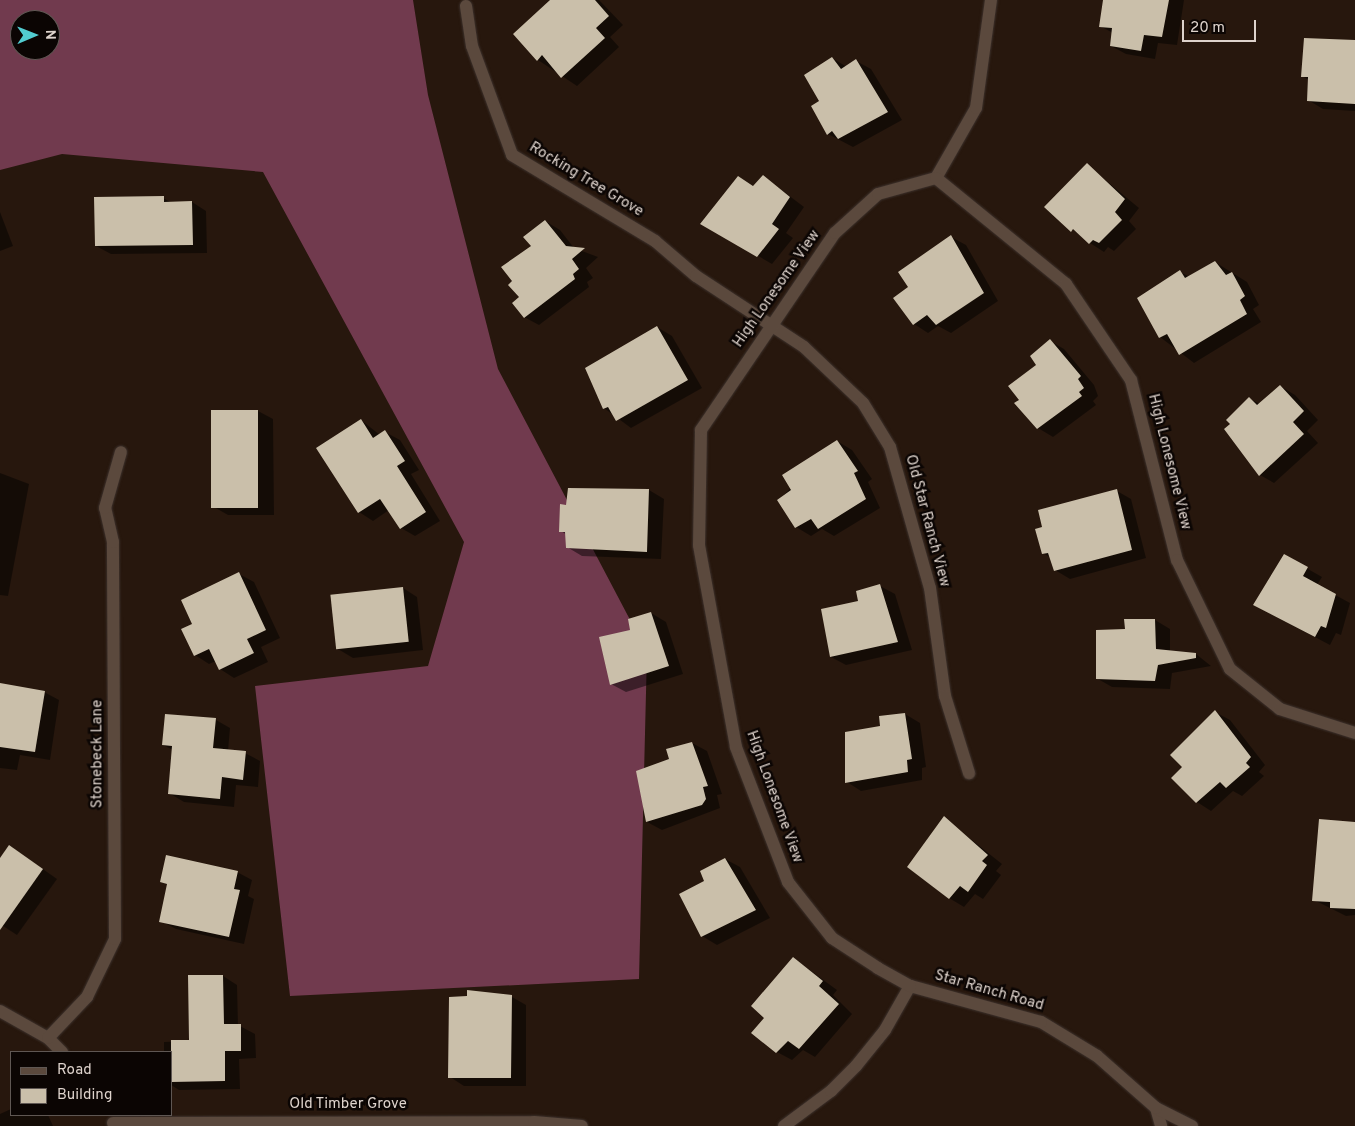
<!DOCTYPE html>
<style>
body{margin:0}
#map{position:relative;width:1355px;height:1126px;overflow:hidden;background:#27170d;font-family:Overpass,sans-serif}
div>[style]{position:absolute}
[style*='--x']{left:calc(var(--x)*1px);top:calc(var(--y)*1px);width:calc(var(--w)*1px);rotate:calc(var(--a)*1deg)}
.forest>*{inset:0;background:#713a4e}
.shadow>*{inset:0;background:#0007}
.building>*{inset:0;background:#cabfaa;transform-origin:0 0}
.roads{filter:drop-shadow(0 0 1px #3d322d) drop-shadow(0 0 1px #3d322d)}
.minor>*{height:12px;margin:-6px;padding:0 6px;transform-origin:6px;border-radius:6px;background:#5b493d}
span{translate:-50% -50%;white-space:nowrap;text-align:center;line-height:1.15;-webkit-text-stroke:5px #0b0503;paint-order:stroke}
.street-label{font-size:15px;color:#ded3cc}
.legend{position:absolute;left:10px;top:1051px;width:162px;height:65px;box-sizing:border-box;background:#0b0503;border:1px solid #5f5753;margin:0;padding:6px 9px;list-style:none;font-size:15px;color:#ded3cc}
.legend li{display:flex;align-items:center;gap:10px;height:25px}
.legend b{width:25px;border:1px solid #5f5753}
.north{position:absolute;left:10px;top:10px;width:50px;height:50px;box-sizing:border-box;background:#0b0503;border:1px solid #5f5753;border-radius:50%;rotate:89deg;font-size:14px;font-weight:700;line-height:20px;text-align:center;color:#ded3cc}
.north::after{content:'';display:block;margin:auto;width:18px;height:22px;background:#52ccd0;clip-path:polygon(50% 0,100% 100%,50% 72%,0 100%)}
.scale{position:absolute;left:1182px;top:20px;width:74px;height:22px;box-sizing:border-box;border:2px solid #ded3cc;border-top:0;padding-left:6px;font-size:15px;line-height:18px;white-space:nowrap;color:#ded3cc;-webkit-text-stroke:4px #0b0503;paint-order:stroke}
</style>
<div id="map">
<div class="forest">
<div style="clip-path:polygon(evenodd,0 0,413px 0,428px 95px,498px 369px,647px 652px,639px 979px,290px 996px,255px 686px,428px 666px,464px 542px,263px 172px,62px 154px,0 170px,0 0,20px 20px,50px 20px,50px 50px,20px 50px,20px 20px)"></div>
</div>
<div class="shadow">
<div style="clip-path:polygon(552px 0,599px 0,623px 25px,610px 37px,619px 47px,577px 86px,538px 60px)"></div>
<div style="clip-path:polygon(1105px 0,1184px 0,1177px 45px,1158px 43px,1155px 59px,1126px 54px,1111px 46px,1113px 33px,1100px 26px)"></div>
<div style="clip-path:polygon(1355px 41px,1355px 111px,1323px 109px,1308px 100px,1309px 80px,1302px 76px)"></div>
<div style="clip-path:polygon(832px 58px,847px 67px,856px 61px,871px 69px,902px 120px,853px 147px,828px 134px)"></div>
<div style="clip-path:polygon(1087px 165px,1139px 208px,1129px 221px,1136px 229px,1114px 251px,1108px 247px,1104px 252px,1090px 243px,1046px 207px)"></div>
<div style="clip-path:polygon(763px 176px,804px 207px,786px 233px,793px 238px,772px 264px,702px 223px,739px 177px,755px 187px)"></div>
<div style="clip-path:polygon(163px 198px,172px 203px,192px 202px,206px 211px,207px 253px,111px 254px,96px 246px)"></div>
<div style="clip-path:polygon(0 212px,13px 246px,0 251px)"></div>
<div style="clip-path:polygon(545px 221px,560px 230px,574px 248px,598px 257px,586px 268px,593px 278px,587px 282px,589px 287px,539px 325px,524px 317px,521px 298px,532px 246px)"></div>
<div style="clip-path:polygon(951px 237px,966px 245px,998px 301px,951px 333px,938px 326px,928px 333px,914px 324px,910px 287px)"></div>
<div style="clip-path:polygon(1215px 262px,1247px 282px,1259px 305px,1253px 309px,1261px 322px,1194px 363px,1160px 337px,1138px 298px,1180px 272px,1190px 277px)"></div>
<div style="clip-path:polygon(657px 327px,672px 336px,702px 388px,631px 428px,604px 408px)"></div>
<div style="clip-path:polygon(1050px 341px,1064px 349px,1094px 385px,1098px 396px,1093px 401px,1096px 405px,1053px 437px,1038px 428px,1038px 365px)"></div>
<div style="clip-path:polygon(1280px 386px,1295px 395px,1318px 420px,1307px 431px,1318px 443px,1274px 483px,1260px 475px,1232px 424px,1250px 399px,1260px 404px)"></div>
<div style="clip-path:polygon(258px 411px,273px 419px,274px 515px,228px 515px,214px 507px)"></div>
<div style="clip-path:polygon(361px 420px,380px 435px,385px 432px,400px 440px,419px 470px,411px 474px,440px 521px,415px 536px,401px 528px,389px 510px,373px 521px,359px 512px)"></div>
<div style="clip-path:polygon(837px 441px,852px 450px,872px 479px,868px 482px,880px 508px,834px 536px,822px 529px,811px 536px,796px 527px,779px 500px)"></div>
<div style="clip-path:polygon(0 473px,29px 484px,8px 596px,0 595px)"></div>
<div style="clip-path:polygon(649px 490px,664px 499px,661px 559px,582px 556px,567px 547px,567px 535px,561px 531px,567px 506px)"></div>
<div style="clip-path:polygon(1117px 491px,1131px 499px,1146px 558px,1070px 579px,1055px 570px,1051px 558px,1043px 553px)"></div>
<div style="clip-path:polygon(1285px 556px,1322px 577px,1317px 585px,1350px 603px,1341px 635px,1336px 633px,1330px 645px,1269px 613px)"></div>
<div style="clip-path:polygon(239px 574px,254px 582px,280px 638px,261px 647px,268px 662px,234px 678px,220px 669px,216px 661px,209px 664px,195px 655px,194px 624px)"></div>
<div style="clip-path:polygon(880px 586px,895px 594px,912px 650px,846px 665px,831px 657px)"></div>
<div style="clip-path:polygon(403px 588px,417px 597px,423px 650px,353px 658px,338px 649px)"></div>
<div style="clip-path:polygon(651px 613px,666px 622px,683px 674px,626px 692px,611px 684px,631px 631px)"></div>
<div style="clip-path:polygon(1155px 620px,1170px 629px,1170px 652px,1196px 654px,1211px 666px,1172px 673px,1170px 689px,1112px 687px,1098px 679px,1126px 630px)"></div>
<div style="clip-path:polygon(44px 692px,59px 700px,50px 760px,20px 755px,17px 770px,0 768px,0 701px)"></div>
<div style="clip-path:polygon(1215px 712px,1230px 720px,1265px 765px,1259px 772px,1264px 776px,1242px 796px,1233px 791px,1211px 811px,1197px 802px,1184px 767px)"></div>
<div style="clip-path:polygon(905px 714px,920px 723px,926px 767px,922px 768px,922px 780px,861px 791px,847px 782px,881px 727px)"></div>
<div style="clip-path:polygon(216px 720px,230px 728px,228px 751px,245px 753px,260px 761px,258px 787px,236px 785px,234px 807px,184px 802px,169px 793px,173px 750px,163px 745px)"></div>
<div style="clip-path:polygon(692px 743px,707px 751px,722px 794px,717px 795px,720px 808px,662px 830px,647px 822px,671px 760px)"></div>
<div style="clip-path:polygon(944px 818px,1002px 864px,996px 871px,1001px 875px,983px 899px,975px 894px,964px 907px,949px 898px)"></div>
<div style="clip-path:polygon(1355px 823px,1355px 915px,1346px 916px,1314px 900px)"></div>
<div style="clip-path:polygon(10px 846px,57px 879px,17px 935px,0 924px,0 860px)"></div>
<div style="clip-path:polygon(725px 859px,740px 867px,770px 918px,717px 945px,702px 936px,706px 881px)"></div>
<div style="clip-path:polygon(237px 872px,252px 880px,248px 896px,254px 899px,244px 944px,176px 929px,161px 921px,168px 885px,162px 882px)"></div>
<div style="clip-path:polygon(793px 958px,837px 990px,833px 995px,852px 1014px,815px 1057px,803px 1050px,792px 1060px,777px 1052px,766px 1018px)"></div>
<div style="clip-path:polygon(223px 976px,237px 985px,238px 1025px,255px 1034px,256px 1058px,239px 1059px,240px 1089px,179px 1090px,171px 1085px,171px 1052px,164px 1052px,164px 1042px,190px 1041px)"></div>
<div style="clip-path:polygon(512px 997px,526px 1005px,526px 1086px,464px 1086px,450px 1077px)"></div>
<div style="clip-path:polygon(11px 1109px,11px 1115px,48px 1115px,53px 1126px,0 1126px,0 1114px)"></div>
</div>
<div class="building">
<div style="clip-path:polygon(550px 0,595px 0,609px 16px,596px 28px,605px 38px,561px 78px,542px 55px,537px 61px,513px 34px)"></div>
<div style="clip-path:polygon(1103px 0,1169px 0,1162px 37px,1144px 35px,1141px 51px,1110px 46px,1112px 28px,1099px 27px)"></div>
<div style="clip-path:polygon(1304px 38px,1355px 40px,1355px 104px,1307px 101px,1308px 77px,1301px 77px)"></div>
<div style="clip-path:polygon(832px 57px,841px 69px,856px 59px,888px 112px,838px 139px,832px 131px,827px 135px,811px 106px,819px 101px,804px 75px)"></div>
<div style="clip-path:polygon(1087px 163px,1125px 199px,1115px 212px,1122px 220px,1099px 243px,1093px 240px,1089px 244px,1073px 229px,1071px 232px,1044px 207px)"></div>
<div style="clip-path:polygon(763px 175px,790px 197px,772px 224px,779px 229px,757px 257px,700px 224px,738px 176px,753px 186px)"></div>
<div style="clip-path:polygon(164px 196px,164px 202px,192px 201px,193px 245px,95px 246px,94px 197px)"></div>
<div style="clip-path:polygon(545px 220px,566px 246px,585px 248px,572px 259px,579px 269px,573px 274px,575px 279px,524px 318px,512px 303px,519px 297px,508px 285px,512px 281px,501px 267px,531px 246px,523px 237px)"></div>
<div style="clip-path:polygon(951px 235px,984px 293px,936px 325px,927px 315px,913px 325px,893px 298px,908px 287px,898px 272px)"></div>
<div style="clip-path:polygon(1215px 261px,1226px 275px,1232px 272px,1245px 296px,1240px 300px,1247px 314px,1179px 355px,1167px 334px,1159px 338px,1137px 298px,1180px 270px,1185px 278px)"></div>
<div style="clip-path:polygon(657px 326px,688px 380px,616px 421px,608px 407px,603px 409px,585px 368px)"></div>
<div style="clip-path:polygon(1050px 339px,1081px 376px,1078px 379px,1084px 388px,1079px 392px,1082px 396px,1037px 429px,1014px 403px,1019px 400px,1008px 386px,1036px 365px,1030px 356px)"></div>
<div style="clip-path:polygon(1280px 385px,1304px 411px,1293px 422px,1304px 434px,1259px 476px,1224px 429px,1230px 424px,1226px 420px,1249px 397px,1257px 405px)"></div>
<div style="left:211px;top:410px;width:47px;height:98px"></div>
<div style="clip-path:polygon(361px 419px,373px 438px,385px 430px,405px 461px,397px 466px,426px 512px,400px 529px,380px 499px,358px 513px,316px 448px)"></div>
<div style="clip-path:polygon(837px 440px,858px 471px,854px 473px,866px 499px,818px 529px,811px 519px,795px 528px,777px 500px,791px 490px,782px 475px)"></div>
<div style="clip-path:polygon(568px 488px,649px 489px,647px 552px,566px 548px,565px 532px,559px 532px,560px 504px,566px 505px)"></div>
<div style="clip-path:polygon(1117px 489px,1132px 550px,1054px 571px,1048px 553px,1042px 554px,1035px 529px,1042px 527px,1038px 510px)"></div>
<div style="clip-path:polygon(1284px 554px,1308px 567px,1303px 576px,1336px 594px,1326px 628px,1321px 626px,1315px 637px,1253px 605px)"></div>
<div style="clip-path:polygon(239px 572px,266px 630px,247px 639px,254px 653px,219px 670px,209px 649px,194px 656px,181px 629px,192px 624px,181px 600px)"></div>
<div style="clip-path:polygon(880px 584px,898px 642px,830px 657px,821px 609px,858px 601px,856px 591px)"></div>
<div style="left:403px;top:587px;width:55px;height:73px;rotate:84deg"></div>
<div style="clip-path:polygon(651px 612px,669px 666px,610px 685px,599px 637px,630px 630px,628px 619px)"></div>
<div style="clip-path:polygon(1124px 619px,1155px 619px,1156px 649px,1196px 653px,1196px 658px,1158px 665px,1155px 681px,1096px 679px,1096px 630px,1125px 629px)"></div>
<div style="clip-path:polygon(0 683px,45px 691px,35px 752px,0 747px)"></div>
<div style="clip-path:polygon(1215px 710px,1251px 757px,1246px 763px,1250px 767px,1226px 788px,1220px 782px,1196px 803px,1171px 778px,1182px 767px,1170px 755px)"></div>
<div style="clip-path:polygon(905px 713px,912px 759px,907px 760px,908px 772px,845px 783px,845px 732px,880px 726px,879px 716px)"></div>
<div style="clip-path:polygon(165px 714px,216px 718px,213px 748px,246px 751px,243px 780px,222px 777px,220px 799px,168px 794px,172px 746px,162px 745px)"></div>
<div style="clip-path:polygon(692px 742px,708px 786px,703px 787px,706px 799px,702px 805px,646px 822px,636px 771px,669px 759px,666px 749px)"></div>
<div style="clip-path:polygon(944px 816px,988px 855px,982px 861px,987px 865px,968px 892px,960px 886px,949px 899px,907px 867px)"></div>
<div style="clip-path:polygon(1319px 819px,1355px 822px,1355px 909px,1330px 908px,1330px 902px,1312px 901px)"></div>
<div style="clip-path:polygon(9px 845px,43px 869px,0 930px,0 858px)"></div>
<div style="clip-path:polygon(166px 855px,238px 871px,234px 889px,240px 890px,229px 937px,159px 922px,167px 884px,160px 882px)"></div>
<div style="clip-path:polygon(725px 858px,756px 910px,701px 937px,679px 894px,704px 881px,700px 871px)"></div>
<div style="clip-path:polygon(793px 957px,823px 981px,819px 986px,839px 1004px,799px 1049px,788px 1041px,776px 1053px,751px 1033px,764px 1018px,751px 1006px)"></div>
<div style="clip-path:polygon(188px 975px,223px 975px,224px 1024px,241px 1024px,241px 1051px,225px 1051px,225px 1081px,171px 1082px,171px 1040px,189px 1040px)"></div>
<div style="clip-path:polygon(467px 990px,512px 995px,511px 1078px,448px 1078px,449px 997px,467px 996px)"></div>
</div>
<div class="roads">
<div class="minor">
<div style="--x:466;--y:6;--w:40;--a:81.5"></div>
<div style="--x:472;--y:46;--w:116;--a:69.8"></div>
<div style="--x:512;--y:155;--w:167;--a:31"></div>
<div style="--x:655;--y:241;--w:54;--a:40.5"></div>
<div style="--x:696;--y:276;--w:129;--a:33.3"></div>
<div style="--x:804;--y:347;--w:81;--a:43.5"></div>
<div style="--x:863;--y:403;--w:52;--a:58.5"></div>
<div style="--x:890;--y:447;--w:147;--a:74.2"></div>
<div style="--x:930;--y:588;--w:109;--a:82.1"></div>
<div style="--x:945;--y:696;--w:81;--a:72.7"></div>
<div style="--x:936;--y:178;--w:81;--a:-60.3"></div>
<div style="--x:976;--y:108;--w:109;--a:-82.1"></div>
<div style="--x:0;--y:1011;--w:55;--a:29.4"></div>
<div style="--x:48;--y:1038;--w:20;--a:45"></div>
<div style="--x:48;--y:1038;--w:57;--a:-46.4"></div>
<div style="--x:87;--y:997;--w:64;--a:-64.2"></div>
<div style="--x:115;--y:939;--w:397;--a:-90.3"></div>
<div style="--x:113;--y:542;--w:35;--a:-103"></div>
<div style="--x:105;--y:508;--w:58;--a:-74.1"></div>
<div style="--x:1156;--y:1108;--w:19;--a:74"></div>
<div style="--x:113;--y:1123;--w:421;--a:-0.1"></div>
<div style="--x:534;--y:1122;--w:48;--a:4.8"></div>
<div style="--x:784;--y:1126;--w:59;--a:-36.7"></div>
<div style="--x:831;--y:1091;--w:35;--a:-45"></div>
<div style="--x:856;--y:1066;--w:46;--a:-51.1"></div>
<div style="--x:885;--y:1030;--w:51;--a:-60.4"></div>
<div style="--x:1192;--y:1126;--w:40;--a:-153.4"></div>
<div style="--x:1156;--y:1108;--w:79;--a:-138.6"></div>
<div style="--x:1097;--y:1056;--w:66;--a:-148.7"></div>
<div style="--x:1041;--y:1022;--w:136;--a:-164.6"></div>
<div style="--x:910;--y:986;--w:37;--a:-151"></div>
<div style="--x:878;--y:968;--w:55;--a:-146.9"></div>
<div style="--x:832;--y:938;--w:71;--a:-128.2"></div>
<div style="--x:788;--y:882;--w:145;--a:-111.1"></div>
<div style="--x:736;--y:747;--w:205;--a:-100.4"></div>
<div style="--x:699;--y:545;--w:115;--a:-89"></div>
<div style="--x:701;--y:430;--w:238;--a:-55.8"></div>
<div style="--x:835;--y:233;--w:58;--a:-42.2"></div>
<div style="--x:878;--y:194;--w:60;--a:-15.4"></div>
<div style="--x:936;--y:178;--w:168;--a:39.2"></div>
<div style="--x:1066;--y:284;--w:116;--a:55.9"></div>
<div style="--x:1131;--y:380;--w:186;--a:75.7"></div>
<div style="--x:1177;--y:560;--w:121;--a:64.1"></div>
<div style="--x:1230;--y:669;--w:64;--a:38.7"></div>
<div style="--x:1280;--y:709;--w:79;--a:17.7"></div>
</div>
</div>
<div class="street-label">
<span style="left:586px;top:180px;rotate:31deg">Rocking Tree Grove</span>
<span style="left:777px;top:289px;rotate:-55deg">High Lonesome View</span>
<span style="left:1169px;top:462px;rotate:76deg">High Lonesome View</span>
<span style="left:927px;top:521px;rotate:75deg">Old Star Ranch View</span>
<span style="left:98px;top:754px;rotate:-90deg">Stonebeck Lane</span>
<span style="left:774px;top:797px;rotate:70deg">High Lonesome View</span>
<span style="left:989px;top:991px;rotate:16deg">Star Ranch Road</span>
<span style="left:348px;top:1105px">Old Timber Grove</span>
</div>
<ul class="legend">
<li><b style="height:6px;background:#5b493d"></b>Road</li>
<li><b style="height:14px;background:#cabfaa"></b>Building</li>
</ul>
<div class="north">N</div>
<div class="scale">20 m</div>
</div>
